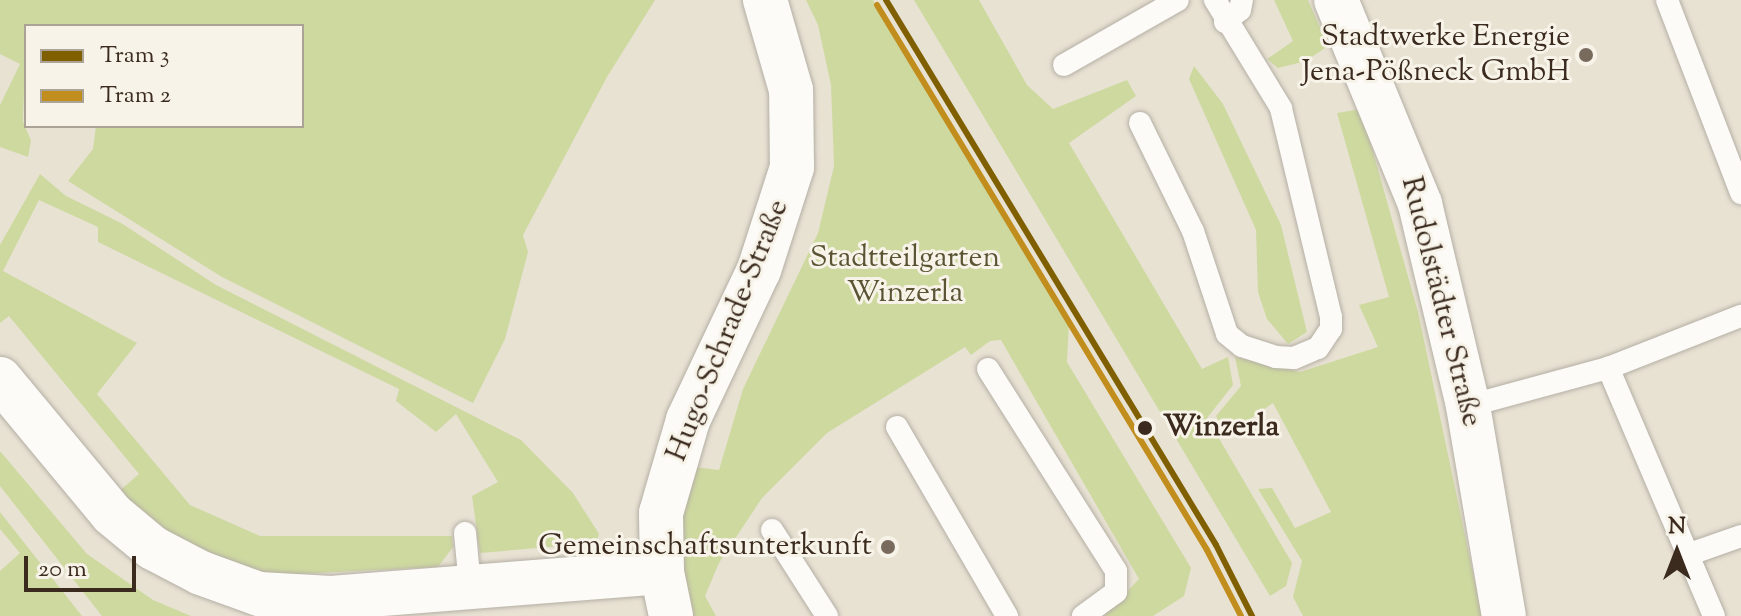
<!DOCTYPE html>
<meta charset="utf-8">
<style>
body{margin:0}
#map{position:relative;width:1741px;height:616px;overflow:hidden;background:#e8e2d3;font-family:"Sorts Mill Goudy",serif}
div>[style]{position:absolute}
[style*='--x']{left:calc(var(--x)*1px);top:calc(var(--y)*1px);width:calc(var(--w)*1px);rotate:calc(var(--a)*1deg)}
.green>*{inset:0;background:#ced9a0}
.roads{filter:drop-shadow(0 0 2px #b5afa5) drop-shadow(0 0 2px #b5afa5)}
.service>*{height:22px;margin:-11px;padding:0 11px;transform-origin:11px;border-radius:11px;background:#fcfbf8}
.minor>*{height:44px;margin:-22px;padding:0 22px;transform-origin:22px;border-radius:22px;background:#fcfbf8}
.tertiary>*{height:44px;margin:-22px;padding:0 22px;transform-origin:22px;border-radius:22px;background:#fcfbf8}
.tram-1>*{height:6px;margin:-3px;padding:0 3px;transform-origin:3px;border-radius:3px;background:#7f5f00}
.tram-2>*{height:6px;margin:-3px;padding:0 3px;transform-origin:3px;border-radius:3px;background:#c18d1c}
.dots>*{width:22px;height:22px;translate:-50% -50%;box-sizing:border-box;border:4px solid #f7f3e8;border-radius:50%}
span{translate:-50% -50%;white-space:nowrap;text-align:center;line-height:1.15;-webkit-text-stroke:6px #f7f3e8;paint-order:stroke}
.poi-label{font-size:30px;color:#3b2a1e}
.right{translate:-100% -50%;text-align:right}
.park-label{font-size:30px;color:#5a5434}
.street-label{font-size:30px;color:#3b2a1e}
.stop-label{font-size:30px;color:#3b2a1e;font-weight:700}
.left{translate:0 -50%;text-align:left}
.legend{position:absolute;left:24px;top:24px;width:280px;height:104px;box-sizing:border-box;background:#f7f3e8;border:2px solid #aca397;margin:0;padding:10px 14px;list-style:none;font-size:24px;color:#3b2a1e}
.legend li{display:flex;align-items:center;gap:16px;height:40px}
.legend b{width:40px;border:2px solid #aca397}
.north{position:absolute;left:1637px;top:512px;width:80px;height:80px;-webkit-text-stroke:6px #f7f3e8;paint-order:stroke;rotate:0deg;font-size:22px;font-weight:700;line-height:32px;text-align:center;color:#3b2a1e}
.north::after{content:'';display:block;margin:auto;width:28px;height:36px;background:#3b2a1e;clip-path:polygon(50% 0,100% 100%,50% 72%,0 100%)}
.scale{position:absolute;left:24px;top:556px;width:112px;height:36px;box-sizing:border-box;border:4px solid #3b2a1e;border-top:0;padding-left:10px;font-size:24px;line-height:28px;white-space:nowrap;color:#3b2a1e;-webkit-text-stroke:6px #f7f3e8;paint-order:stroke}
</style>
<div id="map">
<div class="green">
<div style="clip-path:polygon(0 0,655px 0,607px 77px,523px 235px,528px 252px,505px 339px,473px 403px,222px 277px,68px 181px,93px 149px,96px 126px,302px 126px,302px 26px,26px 26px,23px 121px,31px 141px,28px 157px,0 147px,0 105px,20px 64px,0 54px)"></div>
<div style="clip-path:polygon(806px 0,873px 0,1069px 322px,1067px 362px,1191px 568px,1184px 596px,1153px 616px,1104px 616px,1139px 579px,1001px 340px,990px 341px,971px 355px,965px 347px,827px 433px,762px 498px,719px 563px,705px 596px,716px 616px,688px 616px,678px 546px,688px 466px,719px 470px,743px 389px,818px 233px,834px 166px,831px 85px,818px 25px)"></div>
<div style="clip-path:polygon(914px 0,979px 0,1027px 85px,1053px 109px,1127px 80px,1136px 96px,1069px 143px,1202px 369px,1228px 357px,1233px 385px,1207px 418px,1292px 563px,1286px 586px,1270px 596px)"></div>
<div style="clip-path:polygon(1274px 0,1308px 0,1328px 46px,1306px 61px,1278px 68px,1267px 59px,1293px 41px)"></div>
<div style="clip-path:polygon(1194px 66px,1223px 104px,1281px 225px,1307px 332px,1288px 344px,1267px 319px,1258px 292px,1256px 230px,1189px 79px)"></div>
<div style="clip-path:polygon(1361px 109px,1418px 312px,1482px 616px,1303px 616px,1293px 597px,1302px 561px,1258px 489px,1272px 488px,1295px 528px,1331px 512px,1273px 403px,1227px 435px,1216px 416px,1241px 386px,1235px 357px,1300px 372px,1378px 347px,1359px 305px,1389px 297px,1337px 113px)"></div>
<div style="clip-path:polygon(40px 174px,66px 196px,121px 223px,216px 285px,521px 440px,573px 493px,599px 534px,596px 543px,480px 553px,472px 496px,498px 482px,456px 414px,436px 432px,396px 401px,399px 389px,98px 242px,98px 227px,39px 200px,3px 271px,137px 343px,97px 394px,190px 505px,260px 536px,452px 536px,453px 547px,438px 567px,276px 575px,214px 559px,167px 537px,117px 493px,139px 474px,9px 316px,0 323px,0 245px)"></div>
<div style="clip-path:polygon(0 451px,87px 554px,153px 600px,191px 616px,102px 616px,0 486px)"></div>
<div style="clip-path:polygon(0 512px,82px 616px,0 616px,0 571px,20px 553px,0 529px)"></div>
</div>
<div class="roads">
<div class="service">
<div style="--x:1667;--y:0;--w:207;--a:69"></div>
<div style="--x:1225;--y:22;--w:19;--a:-39"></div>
<div style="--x:1240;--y:10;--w:10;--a:-79"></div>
<div style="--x:1064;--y:65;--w:131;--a:-29.7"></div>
<div style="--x:1140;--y:123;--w:120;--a:63.9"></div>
<div style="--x:1193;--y:231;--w:108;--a:71.7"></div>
<div style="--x:1227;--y:334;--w:19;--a:39"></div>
<div style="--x:1242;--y:346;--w:35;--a:18"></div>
<div style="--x:1275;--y:357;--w:19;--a:3"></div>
<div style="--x:1294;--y:358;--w:26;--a:-23"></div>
<div style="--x:1318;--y:348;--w:23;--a:-56"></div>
<div style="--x:1331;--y:329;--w:12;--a:-90"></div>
<div style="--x:1331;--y:317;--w:215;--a:-103.5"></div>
<div style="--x:1281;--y:108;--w:127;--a:-121.4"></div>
<div style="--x:988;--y:369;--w:239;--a:57.6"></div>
<div style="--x:1116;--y:571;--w:21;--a:90"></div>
<div style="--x:1116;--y:592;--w:41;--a:144"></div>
<div style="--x:1468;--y:406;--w:145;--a:-15.2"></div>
<div style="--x:897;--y:427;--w:219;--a:59.8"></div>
<div style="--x:772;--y:530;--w:102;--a:57.4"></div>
<div style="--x:465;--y:533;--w:53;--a:84.6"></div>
<div style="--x:1687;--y:555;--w:57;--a:-19.4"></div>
<div style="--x:1714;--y:616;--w:270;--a:-113.1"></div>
<div style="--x:1608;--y:368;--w:143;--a:-21.4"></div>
</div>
<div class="minor">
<div style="--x:0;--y:379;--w:175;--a:50.3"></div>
<div style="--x:112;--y:514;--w:53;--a:39.7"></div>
<div style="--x:153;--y:548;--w:54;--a:27.5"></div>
<div style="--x:201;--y:573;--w:62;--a:19.9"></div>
<div style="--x:259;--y:594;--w:72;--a:3.2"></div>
<div style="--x:331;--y:598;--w:332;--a:-4.5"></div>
<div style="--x:671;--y:616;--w:45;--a:-101.6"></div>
<div style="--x:662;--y:572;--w:59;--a:-91"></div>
<div style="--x:661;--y:513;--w:97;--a:-73.8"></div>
<div style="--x:688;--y:420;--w:166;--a:-64.7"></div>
<div style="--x:759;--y:270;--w:108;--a:-72.2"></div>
<div style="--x:792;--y:167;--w:77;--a:-90.7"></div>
<div style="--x:791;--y:90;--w:94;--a:-106.1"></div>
</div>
<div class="tertiary">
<div style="--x:1336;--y:0;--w:221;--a:67.6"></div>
<div style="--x:1420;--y:204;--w:208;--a:76.6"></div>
<div style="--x:1468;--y:406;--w:213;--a:80.3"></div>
</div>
</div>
<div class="tram-1">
<div style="--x:886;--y:0;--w:637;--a:58.8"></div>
<div style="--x:1216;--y:545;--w:80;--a:63.1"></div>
</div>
<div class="tram-2">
<div style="--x:877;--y:5;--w:637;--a:58.8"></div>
<div style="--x:1207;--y:550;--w:74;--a:62.7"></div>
</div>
<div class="dots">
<div style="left:1586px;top:55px;background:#786a5d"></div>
<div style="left:1145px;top:428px;background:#3b2a1e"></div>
<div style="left:888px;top:547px;background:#786a5d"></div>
</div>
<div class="poi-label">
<span class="right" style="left:1570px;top:55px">Stadtwerke Energie<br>Jena-Pößneck GmbH</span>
<span class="right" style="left:872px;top:547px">Gemeinschaftsunterkunft</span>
</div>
<div class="park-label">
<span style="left:905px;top:276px">Stadtteilgarten<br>Winzerla</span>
</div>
<div class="street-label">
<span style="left:1440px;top:302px;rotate:76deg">Rudolstädter Straße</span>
<span style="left:729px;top:331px;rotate:-68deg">Hugo-Schrade-Straße</span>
</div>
<div class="stop-label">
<span class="left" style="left:1163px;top:428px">Winzerla</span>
</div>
<ul class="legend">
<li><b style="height:10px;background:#7f5f00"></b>Tram 3</li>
<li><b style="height:10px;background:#c18d1c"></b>Tram 2</li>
</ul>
<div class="north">N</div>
<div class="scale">20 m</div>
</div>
